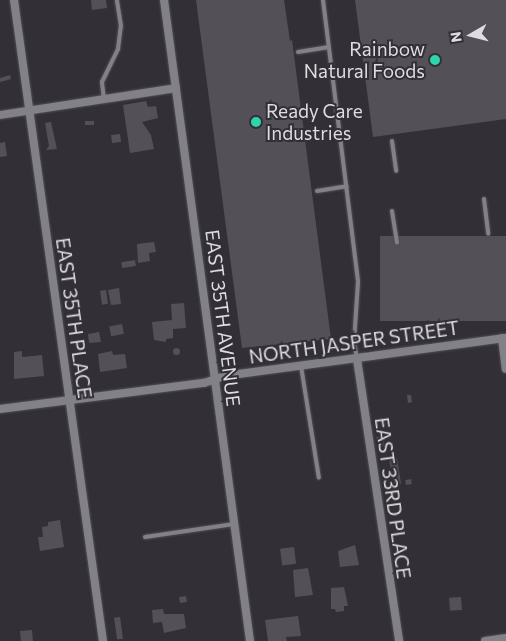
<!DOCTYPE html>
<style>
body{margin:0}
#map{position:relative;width:506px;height:641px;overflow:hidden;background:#323036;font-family:Commissioner,sans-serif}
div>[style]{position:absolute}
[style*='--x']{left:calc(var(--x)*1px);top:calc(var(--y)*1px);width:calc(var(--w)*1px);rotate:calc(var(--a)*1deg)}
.building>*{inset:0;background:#535157;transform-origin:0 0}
.round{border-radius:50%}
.roads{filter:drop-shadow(0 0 1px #514f54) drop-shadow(0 0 1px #514f54)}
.service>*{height:4px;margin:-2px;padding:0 2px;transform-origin:2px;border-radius:2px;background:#838188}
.minor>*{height:8px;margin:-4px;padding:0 4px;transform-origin:4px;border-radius:4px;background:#838188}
.dots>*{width:14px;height:14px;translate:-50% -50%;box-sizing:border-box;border:2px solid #323036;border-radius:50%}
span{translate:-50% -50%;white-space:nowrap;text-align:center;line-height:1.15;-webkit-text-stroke:4px #323036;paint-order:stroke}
.poi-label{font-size:19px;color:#dfdde1}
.right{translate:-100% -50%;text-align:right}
.left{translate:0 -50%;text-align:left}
.street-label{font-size:19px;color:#dfdde1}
.north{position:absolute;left:446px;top:10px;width:50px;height:50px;-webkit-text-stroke:4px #323036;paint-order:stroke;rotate:262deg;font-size:14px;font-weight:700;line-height:20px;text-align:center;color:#dfdde1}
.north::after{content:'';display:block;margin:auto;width:18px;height:22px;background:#dfdde1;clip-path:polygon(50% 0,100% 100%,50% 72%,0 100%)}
</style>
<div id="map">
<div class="building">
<div style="clip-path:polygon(91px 0,106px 0,107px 8px,92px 10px)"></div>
<div style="clip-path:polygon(196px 0,284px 0,290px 41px,292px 40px,331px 339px,242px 348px)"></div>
<div style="clip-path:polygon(355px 0,506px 0,506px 119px,373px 137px)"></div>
<div style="clip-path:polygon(10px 75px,11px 79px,0 82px,0 78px)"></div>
<div style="clip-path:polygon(146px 101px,148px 107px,156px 106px,158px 118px,142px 122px,151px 135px,154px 149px,130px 153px,123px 105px)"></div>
<div style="left:94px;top:121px;width:4px;height:9px;rotate:90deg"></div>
<div style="clip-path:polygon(51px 122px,57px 149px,46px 150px,49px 146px,45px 123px)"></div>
<div style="left:120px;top:134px;width:8px;height:9px;rotate:83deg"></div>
<div style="clip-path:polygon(5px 142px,7px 156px,0 157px,0 143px)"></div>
<div style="left:506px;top:236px;width:85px;height:126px;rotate:90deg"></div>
<div style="clip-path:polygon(154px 242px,156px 252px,149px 253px,150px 261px,138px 263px,137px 244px)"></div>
<div style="left:135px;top:260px;width:6px;height:14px;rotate:81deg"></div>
<div style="clip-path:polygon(119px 288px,121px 304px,111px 305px,108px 290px)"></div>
<div style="left:106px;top:290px;width:14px;height:6px;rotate:82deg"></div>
<div style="clip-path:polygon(184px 303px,186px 328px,173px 329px,173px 338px,166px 339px,166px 342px,154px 340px,152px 322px,172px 320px,171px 304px)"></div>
<div style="left:122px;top:324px;width:10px;height:13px;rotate:79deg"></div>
<div style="clip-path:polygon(99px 332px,101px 342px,89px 343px,88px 334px)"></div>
<div class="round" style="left:172.5px;top:347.5px;width:7px;height:7px"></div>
<div style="clip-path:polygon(22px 351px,22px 357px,42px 355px,44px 376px,14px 379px,14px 352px)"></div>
<div style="clip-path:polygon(112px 351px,113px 355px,125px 354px,127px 368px,100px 372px,98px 354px)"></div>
<div style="clip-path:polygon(407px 395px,411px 395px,412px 402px,408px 403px)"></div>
<div style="left:383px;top:436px;width:10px;height:7px;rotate:79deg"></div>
<div style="left:397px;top:458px;width:26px;height:8px;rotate:81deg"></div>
<div style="left:411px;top:479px;width:5px;height:6px;rotate:79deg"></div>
<div style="clip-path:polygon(60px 520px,64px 547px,40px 551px,38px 537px,43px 537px,42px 527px,48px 526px,48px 522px)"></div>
<div style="clip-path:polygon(355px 545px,359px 565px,340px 567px,338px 551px)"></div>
<div style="left:294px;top:547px;width:17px;height:14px;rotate:83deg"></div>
<div style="clip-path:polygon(308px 568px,313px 595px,295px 597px,293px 570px)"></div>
<div style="clip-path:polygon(344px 587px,348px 606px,344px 606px,344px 611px,336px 612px,335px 609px,331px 609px,331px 588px)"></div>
<div style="left:186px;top:596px;width:6px;height:7px;rotate:81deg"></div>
<div style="left:461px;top:597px;width:13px;height:12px;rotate:86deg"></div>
<div style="clip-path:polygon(163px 609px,164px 614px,184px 614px,186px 628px,164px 633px,162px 622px,153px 623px,152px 610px)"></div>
<div style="clip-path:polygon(298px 616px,301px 636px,286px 637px,287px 641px,268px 641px,265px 620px)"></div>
<div style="left:120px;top:617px;width:22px;height:6px;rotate:82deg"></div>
<div style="left:32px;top:630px;width:11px;height:12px;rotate:85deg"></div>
</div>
<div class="roads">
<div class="service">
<div style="--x:323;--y:0;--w:284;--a:82.9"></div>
<div style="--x:358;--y:282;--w:60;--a:93.8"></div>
<div style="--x:354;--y:342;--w:17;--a:80"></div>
<div style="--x:298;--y:52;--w:30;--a:-9"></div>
<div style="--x:104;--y:99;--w:17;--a:-97"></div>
<div style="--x:102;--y:82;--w:37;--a:-64"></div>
<div style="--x:118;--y:49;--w:23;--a:-83"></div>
<div style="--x:121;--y:26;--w:26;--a:-99"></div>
<div style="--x:392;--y:141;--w:30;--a:82"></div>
<div style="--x:317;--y:191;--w:30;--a:-9"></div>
<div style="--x:484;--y:199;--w:35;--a:83"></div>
<div style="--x:392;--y:211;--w:32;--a:81"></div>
<div style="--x:301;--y:366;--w:113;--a:80.9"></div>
<div style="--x:145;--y:537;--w:90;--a:-8.3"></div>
</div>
<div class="minor">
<div style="--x:14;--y:0;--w:647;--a:82.1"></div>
<div style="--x:164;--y:0;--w:647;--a:82.36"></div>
<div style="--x:0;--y:115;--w:178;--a:-8.7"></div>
<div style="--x:502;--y:338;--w:31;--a:83"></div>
<div style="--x:357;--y:359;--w:285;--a:81.5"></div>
<div style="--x:0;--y:409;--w:206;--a:-7.3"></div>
<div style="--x:204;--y:383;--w:21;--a:-19"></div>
<div style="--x:224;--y:376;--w:285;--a:-7.7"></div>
<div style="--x:485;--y:641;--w:21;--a:-8"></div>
</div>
</div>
<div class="dots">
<div style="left:435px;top:60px;background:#2ed4ab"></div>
<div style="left:256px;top:122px;background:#2ed4ab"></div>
</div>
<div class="poi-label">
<span class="right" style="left:425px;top:60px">Rainbow<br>Natural Foods</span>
<span class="left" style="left:266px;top:122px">Ready Care<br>Industries</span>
</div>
<div class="street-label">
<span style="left:74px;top:318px;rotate:82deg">EAST 35TH PLACE</span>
<span style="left:223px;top:318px;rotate:83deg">EAST 35TH AVENUE</span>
<span style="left:354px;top:342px;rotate:-8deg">NORTH JASPER STREET</span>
<span style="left:393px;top:498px;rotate:82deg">EAST 33RD PLACE</span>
</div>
<div class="north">N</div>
</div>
